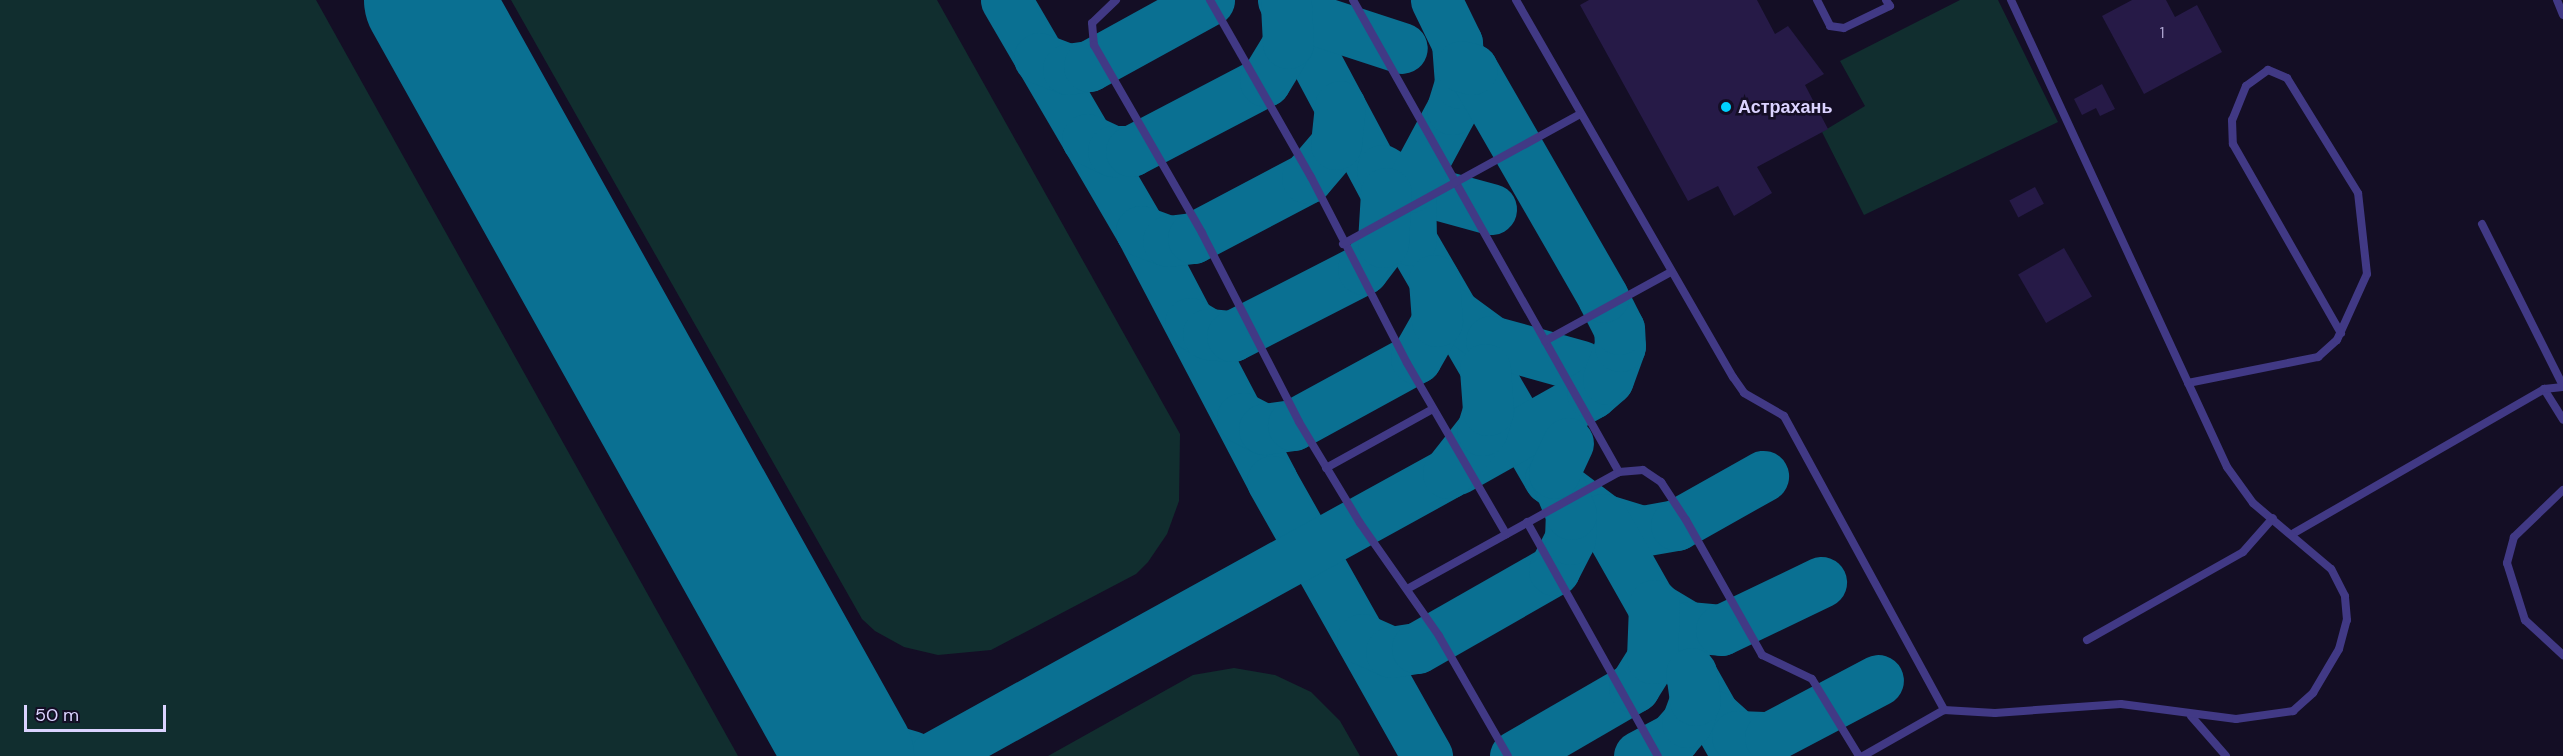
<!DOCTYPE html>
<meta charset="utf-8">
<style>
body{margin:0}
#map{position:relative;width:2563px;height:756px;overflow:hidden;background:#140e25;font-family:"DM Sans",sans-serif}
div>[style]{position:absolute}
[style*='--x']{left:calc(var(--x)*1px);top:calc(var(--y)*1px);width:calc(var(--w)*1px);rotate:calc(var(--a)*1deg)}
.green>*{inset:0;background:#112e2f}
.taxiway>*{height:51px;margin:-25.5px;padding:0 25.5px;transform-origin:25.5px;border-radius:25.5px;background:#0a7092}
.runway>*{height:128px;margin:-64px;padding:0 64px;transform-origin:64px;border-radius:64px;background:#0a7092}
.building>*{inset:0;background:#261a47;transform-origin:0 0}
.lane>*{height:8px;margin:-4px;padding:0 4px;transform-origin:4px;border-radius:4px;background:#413985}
.dots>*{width:16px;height:16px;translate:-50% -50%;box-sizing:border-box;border:3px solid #140e25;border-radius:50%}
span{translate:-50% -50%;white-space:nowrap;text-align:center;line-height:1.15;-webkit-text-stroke:5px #140e25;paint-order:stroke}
.number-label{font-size:15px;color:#aea5d1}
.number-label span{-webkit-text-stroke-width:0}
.poi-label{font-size:18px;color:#dbd3ff;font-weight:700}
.left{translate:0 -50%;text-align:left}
.scale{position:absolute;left:24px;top:705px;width:142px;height:27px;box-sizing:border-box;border:3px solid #dbd3ff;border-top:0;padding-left:8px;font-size:18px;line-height:21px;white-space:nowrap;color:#dbd3ff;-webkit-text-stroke:4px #140e25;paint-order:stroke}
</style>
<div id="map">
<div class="green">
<div style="clip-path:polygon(0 0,316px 0,738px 756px,0 756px)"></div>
<div style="clip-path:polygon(511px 0,937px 0,1180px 434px,1179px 501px,1167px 534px,1148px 562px,1136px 574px,991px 650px,938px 655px,904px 647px,875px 631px,862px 619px)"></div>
<div style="clip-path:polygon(1960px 0,1998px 0,2058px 122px,1864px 215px,1822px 132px,1865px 106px,1840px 61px)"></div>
<div style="clip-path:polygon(1234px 668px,1275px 675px,1311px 692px,1340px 721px,1360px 756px,1048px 756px,1193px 675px)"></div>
</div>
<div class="taxiway">
<div style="--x:1006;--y:0;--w:268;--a:59.7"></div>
<div style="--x:1141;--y:231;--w:282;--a:62.3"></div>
<div style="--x:1272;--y:481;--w:316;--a:60.6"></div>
<div style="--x:1283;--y:0;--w:272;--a:61.9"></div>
<div style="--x:1411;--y:240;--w:275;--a:59.9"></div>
<div style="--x:1287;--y:0;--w:38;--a:33"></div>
<div style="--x:1319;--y:21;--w:87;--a:18"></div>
<div style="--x:1039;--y:58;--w:31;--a:21"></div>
<div style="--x:1068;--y:69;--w:21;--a:-8"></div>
<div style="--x:1089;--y:66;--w:137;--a:-28.8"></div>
<div style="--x:1087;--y:139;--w:29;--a:25"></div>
<div style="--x:1113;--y:151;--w:18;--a:0"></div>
<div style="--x:1131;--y:151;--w:151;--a:-27.6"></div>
<div style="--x:1265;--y:81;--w:44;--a:-58.8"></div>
<div style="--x:1288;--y:43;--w:37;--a:-93"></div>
<div style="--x:1382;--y:170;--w:33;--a:31"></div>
<div style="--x:1410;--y:187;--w:84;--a:15.2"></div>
<div style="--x:1141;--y:231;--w:29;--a:20"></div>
<div style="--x:1168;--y:241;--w:25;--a:-7"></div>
<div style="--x:1193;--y:238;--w:129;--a:-27.8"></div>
<div style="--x:1307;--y:178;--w:45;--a:-49.5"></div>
<div style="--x:1336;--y:144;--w:38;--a:-84"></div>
<div style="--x:1411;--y:240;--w:53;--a:-91.1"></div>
<div style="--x:1410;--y:187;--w:89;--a:-61.7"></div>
<div style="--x:1452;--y:109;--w:27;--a:-73"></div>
<div style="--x:1460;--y:83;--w:40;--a:-94.3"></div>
<div style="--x:1457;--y:43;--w:48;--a:-116"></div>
<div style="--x:1453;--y:313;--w:47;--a:36.4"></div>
<div style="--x:1491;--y:341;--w:93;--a:15.5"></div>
<div style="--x:1190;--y:323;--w:21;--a:31"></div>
<div style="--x:1208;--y:334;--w:24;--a:5"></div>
<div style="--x:1232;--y:336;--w:147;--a:-27.1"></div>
<div style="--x:1363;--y:269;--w:34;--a:-53"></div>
<div style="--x:1383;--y:242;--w:49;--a:-86.5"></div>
<div style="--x:1242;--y:418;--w:25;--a:27"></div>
<div style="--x:1264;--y:429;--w:29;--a:-8"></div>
<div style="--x:1293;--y:425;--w:140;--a:-28.6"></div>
<div style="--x:1416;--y:358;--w:43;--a:-60.4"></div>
<div style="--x:1437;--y:321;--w:41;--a:-94.2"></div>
<div style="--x:1457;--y:469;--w:155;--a:-29.4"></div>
<div style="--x:1592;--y:393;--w:21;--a:-41"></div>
<div style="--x:1608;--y:379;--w:35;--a:-70"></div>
<div style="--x:1620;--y:346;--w:17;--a:-93"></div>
<div style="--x:1619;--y:329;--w:36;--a:-117"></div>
<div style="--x:1603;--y:297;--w:263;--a:-119.9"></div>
<div style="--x:1472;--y:69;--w:11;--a:-165"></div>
<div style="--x:1550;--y:479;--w:66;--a:37"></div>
<div style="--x:1603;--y:519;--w:41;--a:17.1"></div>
<div style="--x:1642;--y:531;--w:35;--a:-10"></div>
<div style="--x:1676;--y:525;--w:100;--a:-29.4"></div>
<div style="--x:1603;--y:519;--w:272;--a:60.5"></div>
<div style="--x:1655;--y:607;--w:39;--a:31"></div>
<div style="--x:1688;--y:627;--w:33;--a:5"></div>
<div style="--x:1721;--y:630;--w:111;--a:-25.6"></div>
<div style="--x:1362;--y:639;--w:32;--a:24"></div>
<div style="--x:1391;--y:652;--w:26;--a:-9"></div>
<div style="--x:1417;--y:648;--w:158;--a:-29.7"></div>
<div style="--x:1554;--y:570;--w:35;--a:-63"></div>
<div style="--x:1570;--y:539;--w:25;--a:-88"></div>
<div style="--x:1571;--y:514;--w:44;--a:-112.5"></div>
<div style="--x:1554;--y:473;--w:33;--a:-65"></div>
<div style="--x:816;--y:695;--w:64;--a:46.3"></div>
<div style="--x:860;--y:741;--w:53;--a:16.4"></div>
<div style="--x:1715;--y:716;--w:30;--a:42"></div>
<div style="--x:1737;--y:736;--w:33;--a:2"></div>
<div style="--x:1770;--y:737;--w:122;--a:-27.8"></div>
<div style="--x:935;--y:756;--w:586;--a:-28.88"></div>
<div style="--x:1448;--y:473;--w:55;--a:-51.7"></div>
<div style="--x:1482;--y:430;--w:21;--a:-73"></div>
<div style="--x:1488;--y:410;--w:41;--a:-94.2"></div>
<div style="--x:1515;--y:756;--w:138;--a:-30.1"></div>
<div style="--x:1634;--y:687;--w:34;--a:-58"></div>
<div style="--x:1652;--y:658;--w:53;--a:-87.8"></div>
<div style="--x:1639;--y:756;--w:40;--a:-28"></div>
<div style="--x:1674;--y:737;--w:20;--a:-49"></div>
<div style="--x:1687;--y:722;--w:23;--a:-70"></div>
<div style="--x:1695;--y:700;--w:27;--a:-98"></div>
</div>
<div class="runway">
<div style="--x:428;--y:0;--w:866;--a:60.83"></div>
</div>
<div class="building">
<div style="clip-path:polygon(1589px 0,1757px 0,1775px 34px,1788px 26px,1824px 74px,1805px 85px,1828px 129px,1757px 167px,1772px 193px,1734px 216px,1718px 186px,1688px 201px,1580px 5px)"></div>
<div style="clip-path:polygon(2132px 0,2166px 0,2175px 17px,2197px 5px,2222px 52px,2144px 94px,2102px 16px)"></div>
<div style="clip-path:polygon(2102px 84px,2115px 109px,2100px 116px,2096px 108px,2082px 115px,2074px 99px)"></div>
<div style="left:2035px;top:187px;width:19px;height:29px;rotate:62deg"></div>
<div style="left:2064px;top:248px;width:56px;height:53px;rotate:60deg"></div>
</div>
<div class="lane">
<div style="--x:1116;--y:0;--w:33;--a:136"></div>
<div style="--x:1092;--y:23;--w:22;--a:85"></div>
<div style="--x:1094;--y:45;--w:217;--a:60.1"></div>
<div style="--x:1202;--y:233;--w:212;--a:62.8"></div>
<div style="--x:1299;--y:422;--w:118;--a:58.9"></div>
<div style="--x:1360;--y:523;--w:138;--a:55"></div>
<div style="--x:1439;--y:636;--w:138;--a:60.1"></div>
<div style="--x:1210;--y:0;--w:204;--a:60.3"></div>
<div style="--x:1311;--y:177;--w:209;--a:62.7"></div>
<div style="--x:1407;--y:363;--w:198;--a:59.9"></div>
<div style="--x:1353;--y:0;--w:542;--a:60.6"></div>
<div style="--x:1516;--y:0;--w:435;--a:60.1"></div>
<div style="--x:1733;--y:377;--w:19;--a:55"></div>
<div style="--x:1744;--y:393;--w:46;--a:29.9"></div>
<div style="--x:1784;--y:416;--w:335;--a:61.4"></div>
<div style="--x:1817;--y:0;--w:29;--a:63"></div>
<div style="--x:1830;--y:26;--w:14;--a:8"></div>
<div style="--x:1844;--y:28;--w:51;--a:-25.6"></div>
<div style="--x:1890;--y:6;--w:7;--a:-124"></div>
<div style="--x:2557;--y:0;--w:16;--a:68"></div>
<div style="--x:2482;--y:224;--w:181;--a:63.4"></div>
<div style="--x:1343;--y:244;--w:269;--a:-28.7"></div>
<div style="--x:1545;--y:341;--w:144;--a:-28.7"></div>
<div style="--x:2188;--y:383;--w:133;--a:-11.3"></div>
<div style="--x:2318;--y:357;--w:25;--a:-42"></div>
<div style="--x:2337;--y:340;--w:72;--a:-65.6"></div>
<div style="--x:2367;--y:274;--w:81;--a:-96.3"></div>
<div style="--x:2358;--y:193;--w:135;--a:-121.7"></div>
<div style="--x:2287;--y:78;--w:21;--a:-157"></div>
<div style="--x:2268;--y:70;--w:27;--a:144"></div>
<div style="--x:2246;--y:86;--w:37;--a:112"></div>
<div style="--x:2232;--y:120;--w:24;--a:88"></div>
<div style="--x:2233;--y:144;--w:218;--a:60.3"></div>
<div style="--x:2544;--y:389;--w:36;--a:58"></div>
<div style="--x:1326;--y:468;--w:122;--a:-28.9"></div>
<div style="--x:2563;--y:490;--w:68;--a:136.2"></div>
<div style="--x:2514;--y:537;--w:27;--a:105"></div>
<div style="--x:2507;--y:563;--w:60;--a:72.5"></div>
<div style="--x:2525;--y:620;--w:52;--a:42.6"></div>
<div style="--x:1527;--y:522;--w:268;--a:60.8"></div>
<div style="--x:2294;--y:533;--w:289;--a:-29.9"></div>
<div style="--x:2544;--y:389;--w:19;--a:-6"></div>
<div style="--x:1409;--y:588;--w:240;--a:-28.9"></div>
<div style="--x:1619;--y:472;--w:24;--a:-5"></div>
<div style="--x:1643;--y:470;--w:22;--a:34"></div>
<div style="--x:1661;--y:482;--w:45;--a:56.7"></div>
<div style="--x:1686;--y:520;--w:155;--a:60.6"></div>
<div style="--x:1762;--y:655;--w:55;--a:25.6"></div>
<div style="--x:1812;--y:679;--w:90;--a:58.6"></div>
<div style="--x:2087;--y:640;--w:179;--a:-29.4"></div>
<div style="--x:2243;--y:552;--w:45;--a:-48.6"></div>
<div style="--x:2191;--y:716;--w:53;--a:48.8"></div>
<div style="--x:1863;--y:756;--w:93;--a:-29.6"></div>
<div style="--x:1944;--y:710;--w:51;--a:3.4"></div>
<div style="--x:1995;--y:713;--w:126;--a:-4.1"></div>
<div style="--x:2121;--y:704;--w:116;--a:7.4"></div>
<div style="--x:2236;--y:719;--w:58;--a:-8"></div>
<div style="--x:2293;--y:711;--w:27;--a:-42"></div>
<div style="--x:2313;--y:693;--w:51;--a:-59.4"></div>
<div style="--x:2339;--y:649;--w:30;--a:-75"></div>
<div style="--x:2347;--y:620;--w:24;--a:-95"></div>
<div style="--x:2345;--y:596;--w:30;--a:-117"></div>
<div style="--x:2331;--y:569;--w:102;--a:-139.8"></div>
<div style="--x:2253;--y:503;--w:44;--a:-125.8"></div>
<div style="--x:2227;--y:467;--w:515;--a:-114.82"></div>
</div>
<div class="dots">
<div style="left:1726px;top:107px;background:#00d1fe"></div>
</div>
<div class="number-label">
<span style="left:2162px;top:34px">1</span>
</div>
<div class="poi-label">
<span class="left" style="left:1738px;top:107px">Астрахань</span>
</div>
<div class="scale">50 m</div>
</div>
